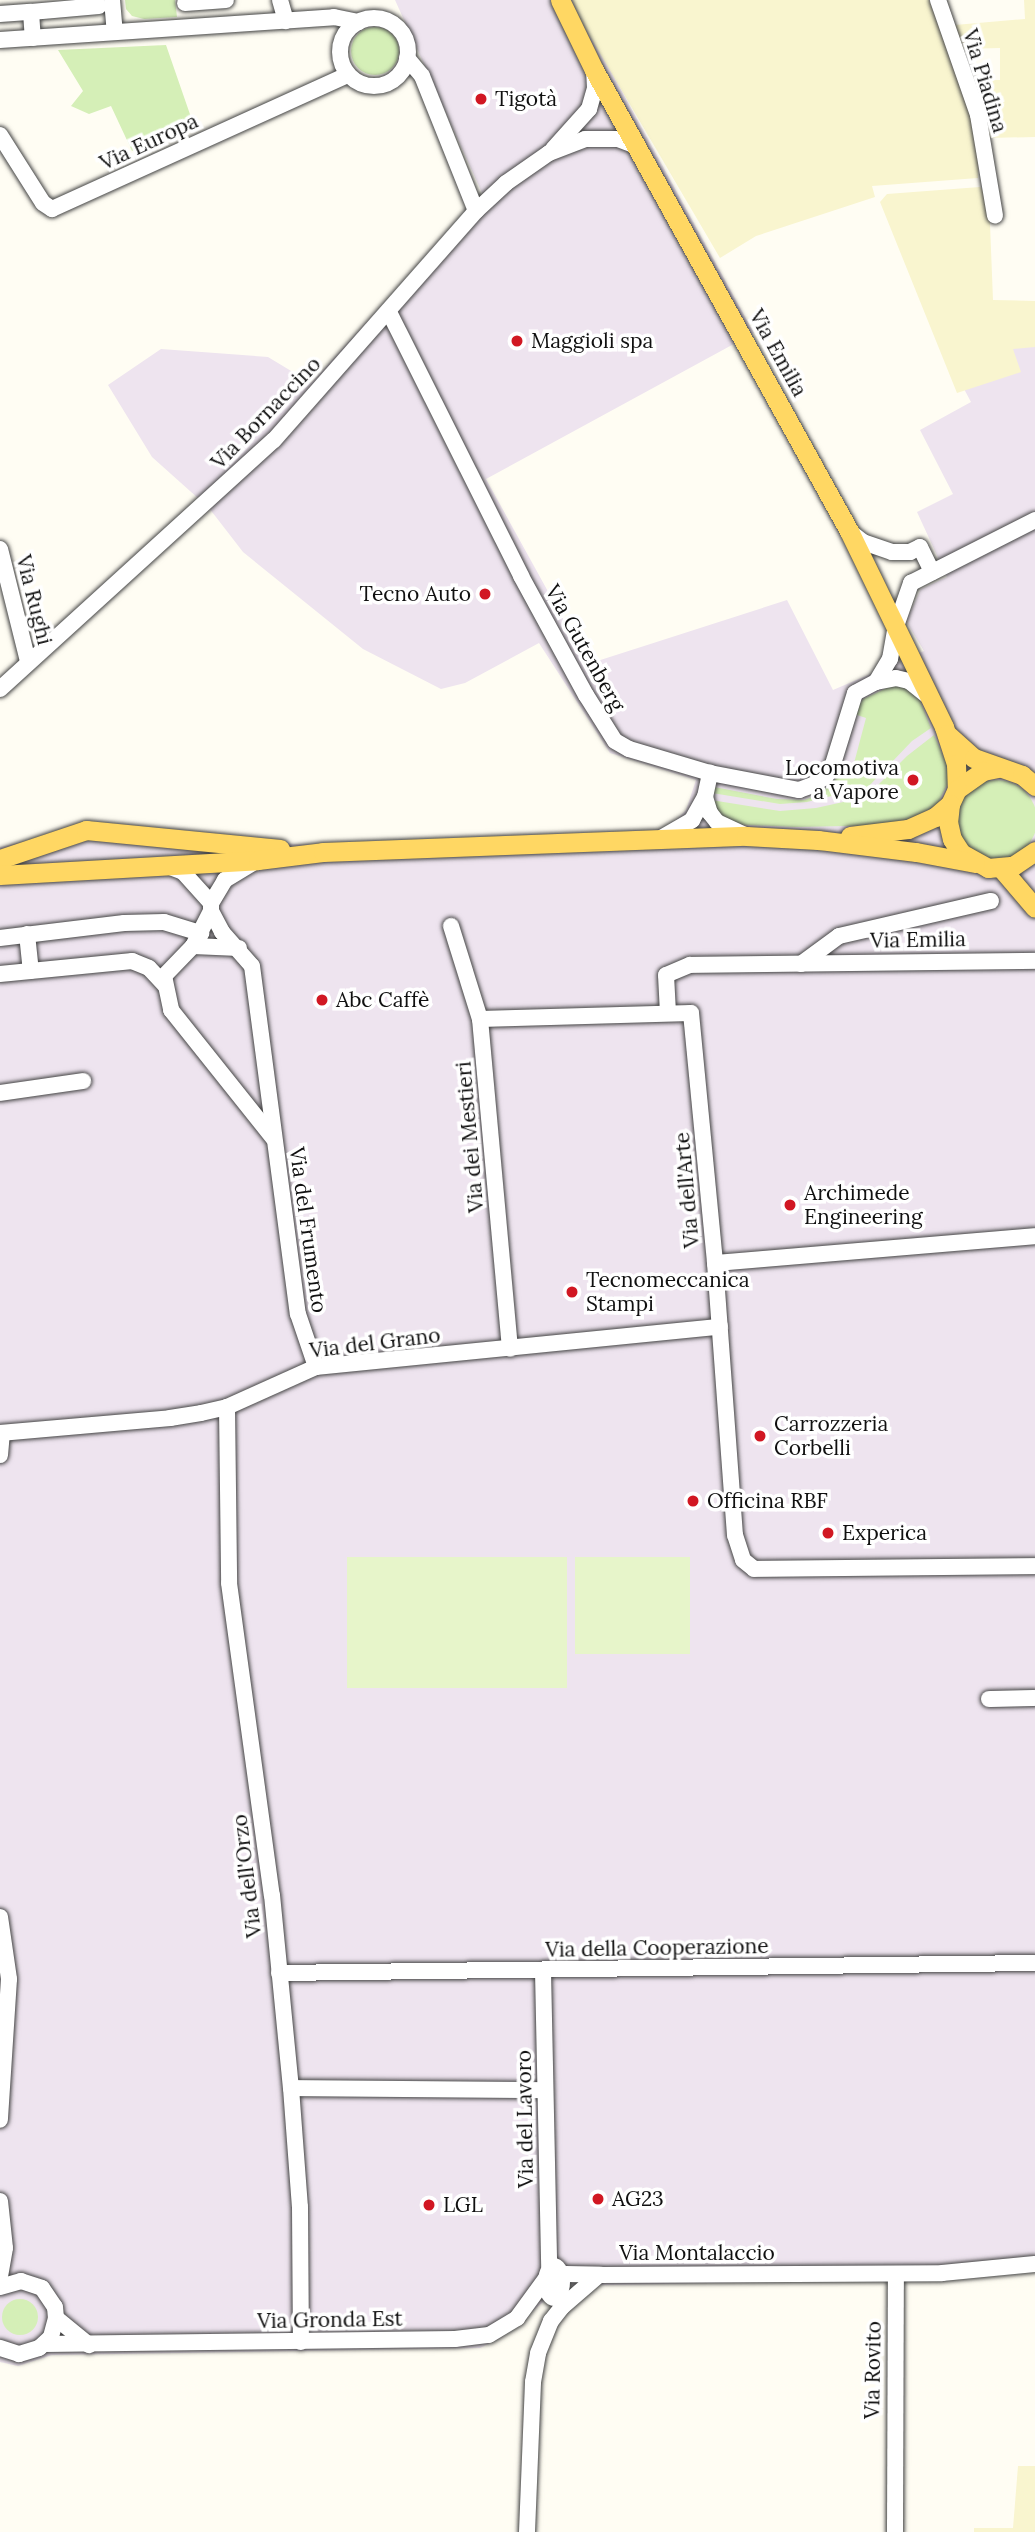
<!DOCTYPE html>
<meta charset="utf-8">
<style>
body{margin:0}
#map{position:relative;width:1035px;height:2532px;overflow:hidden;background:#fffdf3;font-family:Lora,serif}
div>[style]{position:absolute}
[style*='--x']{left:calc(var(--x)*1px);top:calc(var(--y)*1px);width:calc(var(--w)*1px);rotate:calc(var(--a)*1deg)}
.industrial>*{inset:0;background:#eee4ef}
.farmland>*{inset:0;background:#f9f5cf}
.green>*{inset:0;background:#d5efb7}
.round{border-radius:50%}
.pitch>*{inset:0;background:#e7f5ca;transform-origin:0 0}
.roads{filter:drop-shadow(0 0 2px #434343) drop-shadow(0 0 2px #434343)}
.minor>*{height:16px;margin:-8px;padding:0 8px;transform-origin:8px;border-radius:8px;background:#fff}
.minor>.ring{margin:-8px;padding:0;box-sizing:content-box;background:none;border:16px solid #fff;border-radius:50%}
.major>*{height:19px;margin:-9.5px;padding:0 9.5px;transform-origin:9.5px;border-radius:9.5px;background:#ffd763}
.dots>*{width:19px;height:19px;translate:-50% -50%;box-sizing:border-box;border:4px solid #fff;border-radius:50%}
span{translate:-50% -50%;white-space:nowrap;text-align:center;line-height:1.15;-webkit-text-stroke:7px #fff;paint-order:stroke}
.street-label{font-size:21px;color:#101010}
.poi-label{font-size:21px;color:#101010}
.left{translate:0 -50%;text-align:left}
.right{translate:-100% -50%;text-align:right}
</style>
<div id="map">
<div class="industrial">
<div style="clip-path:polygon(395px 0,572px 0,754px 333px,486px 479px,588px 664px,787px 600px,833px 690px,924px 651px,906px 621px,921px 589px,947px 577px,917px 512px,953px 494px,920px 430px,971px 402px,940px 344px,1035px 339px,1035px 2270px,974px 2278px,562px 2286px,502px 2337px,480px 2348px,52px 2355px,18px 2366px,0 2362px,0 847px,30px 840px,192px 837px,327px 846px,667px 829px,686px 810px,696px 780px,610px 753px,539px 643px,465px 683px,441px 689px,363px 649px,243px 552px,209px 508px,152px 457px,108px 385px,161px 349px,268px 357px,311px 383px,483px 195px)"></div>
</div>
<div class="farmland">
<div style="clip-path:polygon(572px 0,929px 0,972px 120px,979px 155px,978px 178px,872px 186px,875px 197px,756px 236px,720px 258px,581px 21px)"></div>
<div style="clip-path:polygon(1024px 0,1035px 0,1035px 137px,987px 138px,973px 80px,1000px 80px,1000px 48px,962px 49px,955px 25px,1025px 19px)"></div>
<div style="clip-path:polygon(980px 187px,985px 192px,990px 224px,993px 300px,1035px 301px,1035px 347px,1013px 349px,1021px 372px,957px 393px,880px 202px,887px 194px)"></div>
<div style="clip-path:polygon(1018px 2466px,1035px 2466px,1035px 2532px,974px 2532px,974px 2528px,1013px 2528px)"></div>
</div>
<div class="green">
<div style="clip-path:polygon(125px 0,175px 0,177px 17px,144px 19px,132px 16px,126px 9px)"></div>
<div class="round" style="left:351px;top:27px;width:48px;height:48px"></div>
<div style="clip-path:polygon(166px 45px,193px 123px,132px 151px,111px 106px,89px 114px,71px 106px,83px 91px,58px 50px)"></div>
<div style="clip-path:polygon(893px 685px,910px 689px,919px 698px,931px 728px,912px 741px,868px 787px,807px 802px,780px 804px,712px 793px,714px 787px,777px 799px,804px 800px,818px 795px,835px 779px,842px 765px,853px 767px,866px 718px,854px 714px,863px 699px)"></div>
<div style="clip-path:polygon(934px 735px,949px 769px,949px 781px,937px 805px,900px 825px,795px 827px,725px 824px,711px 800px,780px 811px,816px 808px,866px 797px,907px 756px)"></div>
<div class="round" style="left:957px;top:780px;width:80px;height:80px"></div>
<div class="round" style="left:2px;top:2299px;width:36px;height:36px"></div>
</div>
<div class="pitch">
<div style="left:567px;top:1557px;width:131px;height:220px;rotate:90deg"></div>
<div style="left:575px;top:1557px;width:115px;height:97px"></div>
</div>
<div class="roads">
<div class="minor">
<div style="--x:112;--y:0;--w:32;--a:85"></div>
<div style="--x:280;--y:0;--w:22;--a:74"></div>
<div style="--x:938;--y:0;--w:122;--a:70.8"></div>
<div style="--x:978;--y:115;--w:102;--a:80.4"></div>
<div style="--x:185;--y:3;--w:41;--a:-4.2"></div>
<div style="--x:31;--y:12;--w:68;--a:-5"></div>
<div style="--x:0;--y:14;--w:31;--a:-4"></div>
<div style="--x:31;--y:12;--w:26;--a:86"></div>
<div class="ring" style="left:340px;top:18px;width:52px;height:52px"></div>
<div style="--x:0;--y:40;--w:335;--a:-3.9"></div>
<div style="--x:334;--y:17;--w:25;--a:12"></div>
<div style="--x:407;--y:58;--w:23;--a:50"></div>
<div style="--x:422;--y:76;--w:145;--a:68.2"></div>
<div style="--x:0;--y:135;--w:80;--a:57.7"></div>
<div style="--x:43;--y:203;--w:11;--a:34"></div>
<div style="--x:52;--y:209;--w:324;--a:-24.4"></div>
<div style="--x:553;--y:149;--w:54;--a:-48"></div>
<div style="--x:589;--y:109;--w:22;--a:-74"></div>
<div style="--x:595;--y:88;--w:17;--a:-93"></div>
<div style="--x:389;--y:312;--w:295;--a:63.4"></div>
<div style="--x:521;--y:576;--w:136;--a:61.4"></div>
<div style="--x:586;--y:695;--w:54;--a:57.8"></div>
<div style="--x:615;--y:741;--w:16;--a:30"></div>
<div style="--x:629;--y:749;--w:84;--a:16.5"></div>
<div style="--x:710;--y:773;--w:91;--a:10.8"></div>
<div style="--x:799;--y:790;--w:15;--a:-20"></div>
<div style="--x:813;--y:785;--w:16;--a:-35"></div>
<div style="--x:826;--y:776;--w:14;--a:-60"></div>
<div style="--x:833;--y:764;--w:74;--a:-72.8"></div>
<div style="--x:855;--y:693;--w:24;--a:-28"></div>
<div style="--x:876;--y:682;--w:20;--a:-11"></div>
<div style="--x:896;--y:678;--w:13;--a:13"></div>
<div style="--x:909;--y:681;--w:22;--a:39"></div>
<div style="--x:849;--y:531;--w:18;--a:38"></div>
<div style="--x:863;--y:542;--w:31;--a:19"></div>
<div style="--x:892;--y:552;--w:18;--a:0"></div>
<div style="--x:910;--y:552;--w:11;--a:-27"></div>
<div style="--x:920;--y:547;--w:28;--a:64"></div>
<div style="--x:0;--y:549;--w:115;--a:76"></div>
<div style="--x:876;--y:682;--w:27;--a:-59"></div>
<div style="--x:890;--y:659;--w:34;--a:-80"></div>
<div style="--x:896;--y:626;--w:46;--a:-70.8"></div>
<div style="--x:911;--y:583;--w:139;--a:-26.9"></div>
<div style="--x:0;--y:689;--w:370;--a:-42.3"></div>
<div style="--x:274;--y:440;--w:305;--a:-48.6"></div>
<div style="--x:476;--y:211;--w:41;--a:-43"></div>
<div style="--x:506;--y:183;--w:52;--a:-34.9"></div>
<div style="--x:549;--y:153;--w:39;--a:-21"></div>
<div style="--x:585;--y:139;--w:33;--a:0"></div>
<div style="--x:618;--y:139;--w:22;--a:21"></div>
<div style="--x:705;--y:797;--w:17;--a:73"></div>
<div style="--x:710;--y:813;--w:11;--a:52"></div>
<div style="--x:717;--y:822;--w:29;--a:25"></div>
<div style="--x:663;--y:837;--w:34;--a:-30"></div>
<div style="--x:692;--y:820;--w:26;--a:-61"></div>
<div style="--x:705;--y:797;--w:25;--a:-78"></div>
<div style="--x:258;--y:860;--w:39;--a:149"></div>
<div style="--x:225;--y:880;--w:27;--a:121"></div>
<div style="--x:211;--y:903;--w:8;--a:90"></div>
<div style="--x:211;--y:911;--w:39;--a:117"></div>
<div style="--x:193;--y:946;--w:42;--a:134"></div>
<div style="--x:164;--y:976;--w:35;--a:78"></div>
<div style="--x:171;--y:1010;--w:164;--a:51.4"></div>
<div style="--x:165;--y:865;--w:19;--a:21"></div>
<div style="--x:183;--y:872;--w:42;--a:47.9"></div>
<div style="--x:211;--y:911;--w:24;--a:62"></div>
<div style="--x:222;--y:932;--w:45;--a:48.6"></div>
<div style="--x:252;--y:966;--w:351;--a:82.5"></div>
<div style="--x:298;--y:1314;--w:56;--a:71.2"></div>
<div style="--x:451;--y:926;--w:97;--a:72.7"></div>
<div style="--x:480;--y:1019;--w:331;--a:84.8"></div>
<div style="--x:27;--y:934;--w:37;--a:84"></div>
<div style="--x:0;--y:938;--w:125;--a:-6.9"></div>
<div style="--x:124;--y:923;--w:40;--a:-1.4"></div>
<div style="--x:164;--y:922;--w:39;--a:17"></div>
<div style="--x:193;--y:946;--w:46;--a:2.5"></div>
<div style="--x:801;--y:964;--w:47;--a:-36.4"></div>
<div style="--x:839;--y:936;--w:156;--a:-13"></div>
<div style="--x:0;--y:974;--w:133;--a:-5.6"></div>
<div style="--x:132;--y:961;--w:18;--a:22"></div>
<div style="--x:149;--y:968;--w:23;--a:47"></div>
<div style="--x:668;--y:1013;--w:38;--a:-93"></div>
<div style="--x:666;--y:975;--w:26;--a:-23"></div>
<div style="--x:690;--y:965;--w:345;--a:-0.7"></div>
<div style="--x:480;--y:1019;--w:211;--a:-1.6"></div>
<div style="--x:691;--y:1013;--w:251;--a:84.5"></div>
<div style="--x:715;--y:1263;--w:273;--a:85.8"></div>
<div style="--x:735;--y:1535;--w:26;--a:72"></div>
<div style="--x:743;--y:1560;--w:14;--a:39"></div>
<div style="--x:754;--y:1569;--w:281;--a:-0.6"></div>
<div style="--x:0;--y:1093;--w:84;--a:-8.2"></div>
<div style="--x:715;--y:1263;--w:321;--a:-4.8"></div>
<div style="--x:227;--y:1407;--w:176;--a:89.3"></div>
<div style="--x:229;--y:1583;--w:315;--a:82.2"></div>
<div style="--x:272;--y:1895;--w:194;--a:84.4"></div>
<div style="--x:291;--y:2088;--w:119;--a:85.7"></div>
<div style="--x:300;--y:2207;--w:135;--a:89.6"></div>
<div style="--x:0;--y:1433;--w:171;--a:-5"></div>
<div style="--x:170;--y:1418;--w:31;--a:-9"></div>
<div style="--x:201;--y:1413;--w:27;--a:-13"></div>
<div style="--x:227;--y:1407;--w:98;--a:-24.2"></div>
<div style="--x:316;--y:1367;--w:406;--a:-5.7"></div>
<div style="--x:0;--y:1455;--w:22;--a:-85"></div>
<div style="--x:989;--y:1699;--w:46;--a:-1.2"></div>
<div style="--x:0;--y:1917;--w:63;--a:81.7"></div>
<div style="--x:9;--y:1979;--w:141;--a:93.7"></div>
<div style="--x:543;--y:1971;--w:296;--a:88.8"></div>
<div style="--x:279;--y:1973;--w:756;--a:-0.76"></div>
<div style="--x:291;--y:2088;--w:254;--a:0.5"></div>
<div style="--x:0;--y:2201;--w:47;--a:83.9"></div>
<div style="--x:5;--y:2248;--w:27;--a:100"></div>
<div class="ring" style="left:546px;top:2266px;width:-2px;height:-2px"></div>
<div style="--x:560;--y:2274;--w:39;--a:1"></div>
<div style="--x:0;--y:2287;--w:22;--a:-16"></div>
<div style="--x:21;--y:2281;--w:22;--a:18"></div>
<div style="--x:42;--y:2288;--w:23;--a:56"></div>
<div style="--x:55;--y:2307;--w:11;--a:85"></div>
<div style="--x:56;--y:2318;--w:20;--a:105"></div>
<div style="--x:51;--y:2337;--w:16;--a:137"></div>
<div style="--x:39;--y:2348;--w:21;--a:163"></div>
<div style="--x:19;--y:2354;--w:20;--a:-162"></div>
<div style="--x:56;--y:2318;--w:43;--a:39.3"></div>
<div style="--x:44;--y:2344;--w:411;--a:-0.7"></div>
<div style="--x:455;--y:2339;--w:34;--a:-7"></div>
<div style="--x:489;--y:2335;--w:33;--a:-31"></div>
<div style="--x:517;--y:2318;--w:51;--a:-53.8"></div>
<div style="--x:527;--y:2532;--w:150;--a:-87.7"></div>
<div style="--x:533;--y:2382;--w:29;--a:-80"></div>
<div style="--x:538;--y:2353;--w:35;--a:-68"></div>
<div style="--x:551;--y:2321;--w:18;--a:-52"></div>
<div style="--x:562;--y:2307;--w:49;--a:-40.9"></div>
<div style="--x:599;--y:2275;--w:343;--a:-0.3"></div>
<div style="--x:942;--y:2273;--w:93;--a:-5.5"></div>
<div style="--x:895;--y:2532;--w:258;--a:-89.8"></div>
</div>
<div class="major">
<div style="--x:560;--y:0;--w:78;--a:64.1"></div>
<div style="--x:594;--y:70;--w:527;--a:61.05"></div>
<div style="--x:849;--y:531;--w:218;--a:64.1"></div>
<div style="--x:944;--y:727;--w:39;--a:72"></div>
<div style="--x:956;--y:764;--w:25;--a:88"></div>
<div style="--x:947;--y:734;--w:36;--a:42"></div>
<div style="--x:974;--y:758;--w:51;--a:19.5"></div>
<div style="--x:1022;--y:775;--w:17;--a:40"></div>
<div style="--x:998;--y:768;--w:15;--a:169"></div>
<div style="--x:983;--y:771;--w:32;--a:145"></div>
<div style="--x:957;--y:789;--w:17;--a:115"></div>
<div style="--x:950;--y:804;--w:18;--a:96"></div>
<div style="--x:948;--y:822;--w:17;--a:77"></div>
<div style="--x:952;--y:839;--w:17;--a:57"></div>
<div style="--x:961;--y:853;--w:31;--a:29"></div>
<div style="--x:988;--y:868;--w:25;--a:-5"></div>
<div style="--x:1013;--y:866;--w:27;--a:-34"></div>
<div style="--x:850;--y:836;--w:58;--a:-6.9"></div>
<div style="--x:908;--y:829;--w:30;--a:-24"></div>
<div style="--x:935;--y:817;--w:20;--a:-41"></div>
<div style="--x:0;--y:859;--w:91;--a:-18.6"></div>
<div style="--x:86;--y:830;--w:195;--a:5.6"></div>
<div style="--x:1001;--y:868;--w:52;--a:49.6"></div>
<div style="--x:0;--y:875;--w:258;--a:-3.3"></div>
<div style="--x:258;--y:860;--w:65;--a:-7"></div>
<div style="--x:323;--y:852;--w:423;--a:-2.2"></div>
<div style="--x:746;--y:836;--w:72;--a:3.2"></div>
<div style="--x:818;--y:840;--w:99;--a:7"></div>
<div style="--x:916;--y:852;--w:60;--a:10.6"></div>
</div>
</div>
<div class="dots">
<div style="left:481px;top:99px;background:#d11722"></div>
<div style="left:517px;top:341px;background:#d11722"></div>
<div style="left:485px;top:594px;background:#d11722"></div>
<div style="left:913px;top:780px;background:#d11722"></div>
<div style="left:322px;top:1000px;background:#d11722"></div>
<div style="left:790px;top:1205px;background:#d11722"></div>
<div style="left:572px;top:1292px;background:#d11722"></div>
<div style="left:760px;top:1436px;background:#d11722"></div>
<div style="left:693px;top:1501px;background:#d11722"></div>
<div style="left:828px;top:1533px;background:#d11722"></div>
<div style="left:598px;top:2199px;background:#d11722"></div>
<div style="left:429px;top:2205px;background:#d11722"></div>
</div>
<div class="street-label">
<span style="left:985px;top:81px;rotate:73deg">Via Piadina</span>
<span style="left:149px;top:142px;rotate:-25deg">Via Europa</span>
<span style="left:778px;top:353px;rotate:61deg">Via Emilia</span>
<span style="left:266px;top:413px;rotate:-46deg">Via Bornaccino</span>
<span style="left:34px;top:600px;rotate:76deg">Via Rughi</span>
<span style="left:585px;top:648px;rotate:61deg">Via Gutenberg</span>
<span style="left:918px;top:940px;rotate:-1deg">Via Emilia</span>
<span style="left:470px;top:1137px;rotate:-95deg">Via dei Mestieri</span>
<span style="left:687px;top:1190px;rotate:-95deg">Via dell'Arte</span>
<span style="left:308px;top:1230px;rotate:82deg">Via del Frumento</span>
<span style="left:375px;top:1343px;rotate:-7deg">Via del Grano</span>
<span style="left:247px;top:1876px;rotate:-97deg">Via dell'Orzo</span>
<span style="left:657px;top:1948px;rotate:-1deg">Via della Cooperazione</span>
<span style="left:525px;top:2119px;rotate:-91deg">Via del Lavoro</span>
<span style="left:697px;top:2253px">Via Montalaccio</span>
<span style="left:330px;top:2320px;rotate:-1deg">Via Gronda Est</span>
<span style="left:873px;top:2370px;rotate:-89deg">Via Rovito</span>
</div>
<div class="poi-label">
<span class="left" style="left:495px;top:99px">Tigotà</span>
<span class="left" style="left:531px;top:341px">Maggioli spa</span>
<span class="right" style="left:471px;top:594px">Tecno Auto</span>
<span class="right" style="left:899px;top:780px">Locomotiva<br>a Vapore</span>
<span class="left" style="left:336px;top:1000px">Abc Caffè</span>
<span class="left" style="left:804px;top:1205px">Archimede<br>Engineering</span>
<span class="left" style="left:586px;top:1292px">Tecnomeccanica<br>Stampi</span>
<span class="left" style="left:774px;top:1436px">Carrozzeria<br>Corbelli</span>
<span class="left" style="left:707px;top:1501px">Officina RBF</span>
<span class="left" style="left:842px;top:1533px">Experica</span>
<span class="left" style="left:612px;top:2199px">AG23</span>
<span class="left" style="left:443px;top:2205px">LGL</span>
</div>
</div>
